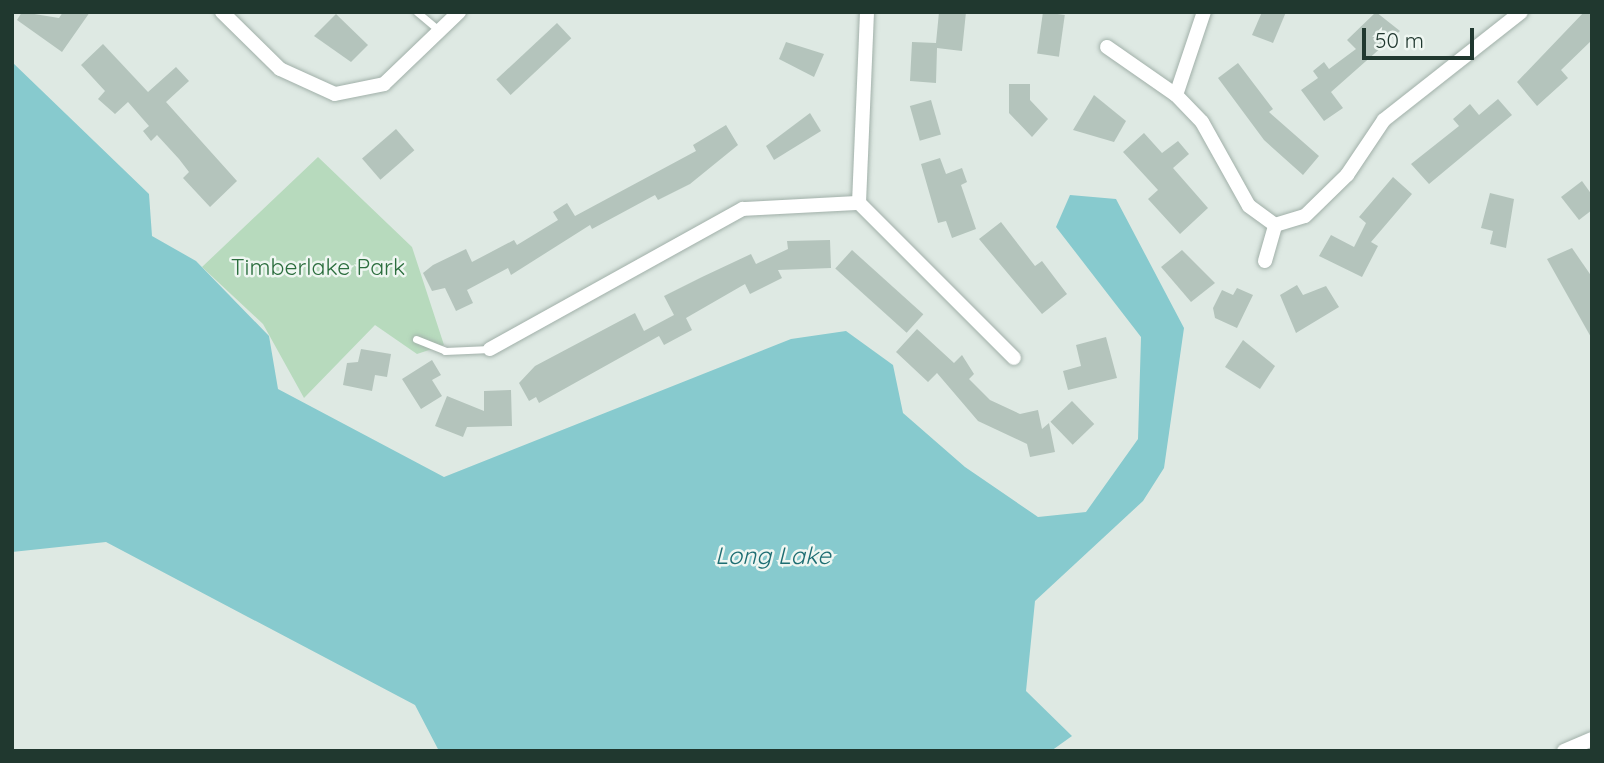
<!DOCTYPE html>
<style>
body{margin:0}
#map{position:relative;width:1604px;height:763px;overflow:hidden;background:#dee9e3;font-family:Quicksand,sans-serif}
div>[style]{position:absolute}
[style*='--x']{left:calc(var(--x)*1px);top:calc(var(--y)*1px);width:calc(var(--w)*1px);rotate:calc(var(--a)*1deg)}
.green>*{inset:0;background:#b7dabd}
.water>*{inset:0;background:#87cace}
.building>*{inset:0;background:#b4c4bc;transform-origin:0 0}
.roads{filter:drop-shadow(0 0 2px #a1b0a9) drop-shadow(0 0 2px #a1b0a9)}
.service>*{height:7px;margin:-3.5px;padding:0 3.5px;transform-origin:3.5px;border-radius:3.5px;background:#fff}
.minor>*{height:14px;margin:-7px;padding:0 7px;transform-origin:7px;border-radius:7px;background:#fff}
span{translate:-50% -50%;white-space:nowrap;text-align:center;line-height:1.15;-webkit-text-stroke:5px #eef6f1;paint-order:stroke}
.park-label{font-size:23px;color:#2c6e3e}
.water-label{font-size:24px;color:#1d6d72;font-style:italic}
.frame{position:absolute;inset:0;border:14px solid #20382f;pointer-events:none}
.scale{position:absolute;left:1362px;top:28px;width:112px;height:32px;box-sizing:border-box;border:4px solid #20382f;border-top:0;padding-left:9px;font-size:21px;line-height:24px;white-space:nowrap;color:#20382f;-webkit-text-stroke:5px #eef6f1;paint-order:stroke}
</style>
<div id="map">
<div class="green">
<div style="clip-path:polygon(318px 157px,412px 247px,444px 345px,417px 354px,375px 325px,304px 398px,263px 324px,202px 267px)"></div>
</div>
<div class="water">
<div style="clip-path:polygon(12px 62px,149px 194px,152px 236px,196px 261px,269px 336px,278px 389px,444px 477px,791px 339px,846px 331px,893px 365px,903px 413px,965px 467px,1038px 517px,1086px 512px,1138px 439px,1141px 337px,1056px 227px,1070px 195px,1116px 199px,1184px 328px,1164px 468px,1143px 501px,1035px 601px,1026px 691px,1072px 736px,1051px 751px,439px 751px,415px 705px,106px 542px,12px 552px)"></div>
</div>
<div class="building">
<div style="clip-path:polygon(22px 12px,59px 18px,63px 12px,90px 12px,62px 52px,17px 20px)"></div>
<div style="clip-path:polygon(939px 12px,966px 12px,962px 51px,937px 48px,936px 83px,910px 81px,912px 42px,936px 43px)"></div>
<div style="left:1043px;top:12px;width:22px;height:42px;rotate:8deg"></div>
<div style="clip-path:polygon(1262px 12px,1286px 12px,1273px 43px,1252px 35px)"></div>
<div style="clip-path:polygon(1376px 12px,1400px 31px,1331px 92px,1343px 108px,1324px 121px,1301px 90px,1318px 78px,1313px 71px,1324px 62px,1329px 69px,1356px 49px,1347px 40px)"></div>
<div style="clip-path:polygon(1584px 12px,1592px 12px,1592px 40px,1561px 70px,1568px 78px,1537px 106px,1517px 82px)"></div>
<div style="clip-path:polygon(336px 14px,368px 45px,351px 62px,314px 36px)"></div>
<div style="left:557px;top:23px;width:21px;height:83px;rotate:47deg"></div>
<div style="clip-path:polygon(786px 42px,824px 54px,814px 77px,779px 59px)"></div>
<div style="clip-path:polygon(103px 44px,148px 92px,176px 67px,189px 81px,166px 102px,237px 181px,210px 207px,183px 178px,189px 172px,179px 159px,157px 135px,151px 141px,143px 131px,149px 126px,128px 102px,115px 114px,98px 99px,105px 91px,81px 65px)"></div>
<div style="clip-path:polygon(1238px 63px,1273px 109px,1269px 112px,1319px 156px,1303px 175px,1264px 140px,1218px 78px)"></div>
<div style="clip-path:polygon(1009px 84px,1030px 84px,1030px 100px,1048px 119px,1032px 137px,1009px 113px)"></div>
<div style="clip-path:polygon(1094px 95px,1126px 121px,1114px 142px,1073px 130px)"></div>
<div style="clip-path:polygon(1498px 99px,1512px 115px,1429px 184px,1411px 164px,1459px 126px,1453px 119px,1470px 104px,1479px 115px)"></div>
<div style="left:931px;top:100px;width:36px;height:22px;rotate:74deg"></div>
<div style="clip-path:polygon(810px 113px,821px 131px,774px 160px,766px 146px)"></div>
<div style="clip-path:polygon(726px 125px,738px 145px,690px 184px,658px 200px,655px 195px,592px 229px,590px 225px,511px 275px,508px 268px,482px 282px,467px 290px,473px 303px,456px 311px,445px 288px,432px 291px,423px 273px,433px 265px,466px 249px,472px 262px,514px 240px,517px 245px,558px 220px,553px 212px,567px 203px,575px 216px,696px 151px,693px 145px)"></div>
<div style="left:396px;top:129px;width:28px;height:45px;rotate:49deg"></div>
<div style="clip-path:polygon(1144px 133px,1162px 153px,1178px 141px,1189px 154px,1173px 168px,1208px 208px,1180px 234px,1148px 199px,1158px 190px,1123px 152px)"></div>
<div style="clip-path:polygon(940px 158px,946px 174px,962px 168px,967px 182px,961px 185px,976px 229px,952px 238px,946px 221px,938px 223px,921px 164px)"></div>
<div style="clip-path:polygon(1393px 177px,1412px 194px,1371px 242px,1378px 246px,1362px 277px,1319px 256px,1331px 235px,1354px 247px,1366px 223px,1359px 217px)"></div>
<div style="clip-path:polygon(1582px 181px,1592px 195px,1592px 210px,1579px 220px,1561px 197px)"></div>
<div style="clip-path:polygon(1490px 193px,1514px 199px,1506px 248px,1490px 244px,1493px 231px,1481px 228px)"></div>
<div style="clip-path:polygon(1001px 222px,1035px 266px,1042px 261px,1067px 294px,1042px 314px,979px 239px)"></div>
<div style="clip-path:polygon(830px 240px,831px 268px,778px 270px,782px 278px,750px 294px,745px 284px,686px 318px,692px 330px,664px 345px,659px 336px,539px 403px,536px 397px,529px 401px,519px 383px,535px 366px,635px 313px,644px 331px,674px 315px,664px 296px,702px 277px,751px 254px,756px 264px,788px 249px,787px 241px)"></div>
<div style="clip-path:polygon(1572px 248px,1592px 277px,1592px 339px,1547px 259px)"></div>
<div style="left:852px;top:250px;width:96px;height:25px;rotate:42deg"></div>
<div style="clip-path:polygon(1182px 250px,1215px 283px,1191px 302px,1161px 267px)"></div>
<div style="clip-path:polygon(1297px 285px,1303px 295px,1326px 286px,1339px 307px,1296px 333px,1280px 295px)"></div>
<div style="clip-path:polygon(1237px 288px,1253px 295px,1237px 328px,1215px 318px,1213px 308px,1222px 290px,1233px 295px)"></div>
<div style="clip-path:polygon(917px 329px,954px 363px,962px 355px,974px 374px,969px 379px,990px 400px,1020px 414px,1038px 410px,1042px 429px,1049px 423px,1055px 452px,1030px 457px,1027px 444px,978px 421px,937px 373px,928px 382px,896px 352px)"></div>
<div style="clip-path:polygon(1106px 337px,1117px 378px,1068px 390px,1063px 371px,1081px 366px,1076px 345px)"></div>
<div style="clip-path:polygon(1243px 340px,1275px 366px,1260px 389px,1225px 367px)"></div>
<div style="clip-path:polygon(361px 349px,391px 354px,387px 377px,375px 375px,372px 391px,343px 385px,347px 363px,358px 362px)"></div>
<div style="clip-path:polygon(432px 360px,441px 375px,432px 380px,442px 396px,421px 409px,402px 379px)"></div>
<div style="clip-path:polygon(511px 390px,512px 426px,467px 427px,463px 437px,435px 426px,447px 396px,484px 411px,484px 391px)"></div>
<div style="left:1072px;top:401px;width:32px;height:30px;rotate:46deg"></div>
</div>
<div class="roads">
<div class="service">
<div style="--x:417;--y:12;--w:30;--a:40"></div>
<div style="--x:416;--y:339;--w:31;--a:22"></div>
<div style="--x:445;--y:351;--w:45;--a:-2.5"></div>
</div>
<div class="minor">
<div style="--x:222;--y:12;--w:81;--a:44.5"></div>
<div style="--x:280;--y:69;--w:60;--a:24.4"></div>
<div style="--x:335;--y:94;--w:50;--a:-11.5"></div>
<div style="--x:384;--y:84;--w:104;--a:-43.8"></div>
<div style="--x:1107;--y:47;--w:84;--a:34.8"></div>
<div style="--x:1176;--y:95;--w:37;--a:46"></div>
<div style="--x:1202;--y:122;--w:96;--a:60.8"></div>
<div style="--x:1249;--y:206;--w:32;--a:36"></div>
<div style="--x:1176;--y:95;--w:88;--a:-71.4"></div>
<div style="--x:859;--y:203;--w:219;--a:45"></div>
<div style="--x:859;--y:203;--w:191;--a:-87.6"></div>
<div style="--x:1275;--y:225;--w:31;--a:-17"></div>
<div style="--x:1305;--y:216;--w:59;--a:-44.3"></div>
<div style="--x:1347;--y:175;--w:66;--a:-56.1"></div>
<div style="--x:1384;--y:120;--w:174;--a:-38.2"></div>
<div style="--x:1265;--y:261;--w:37;--a:-74"></div>
<div style="--x:490;--y:349;--w:289;--a:-29"></div>
<div style="--x:743;--y:209;--w:116;--a:-3"></div>
<div style="--x:1564;--y:751;--w:30;--a:-23"></div>
</div>
</div>
<div class="park-label">
<span style="left:318px;top:267px">Timberlake Park</span>
</div>
<div class="water-label">
<span style="left:773px;top:556px">Long Lake</span>
</div>
<div class="frame"></div>
<div class="scale">50 m</div>
</div>
